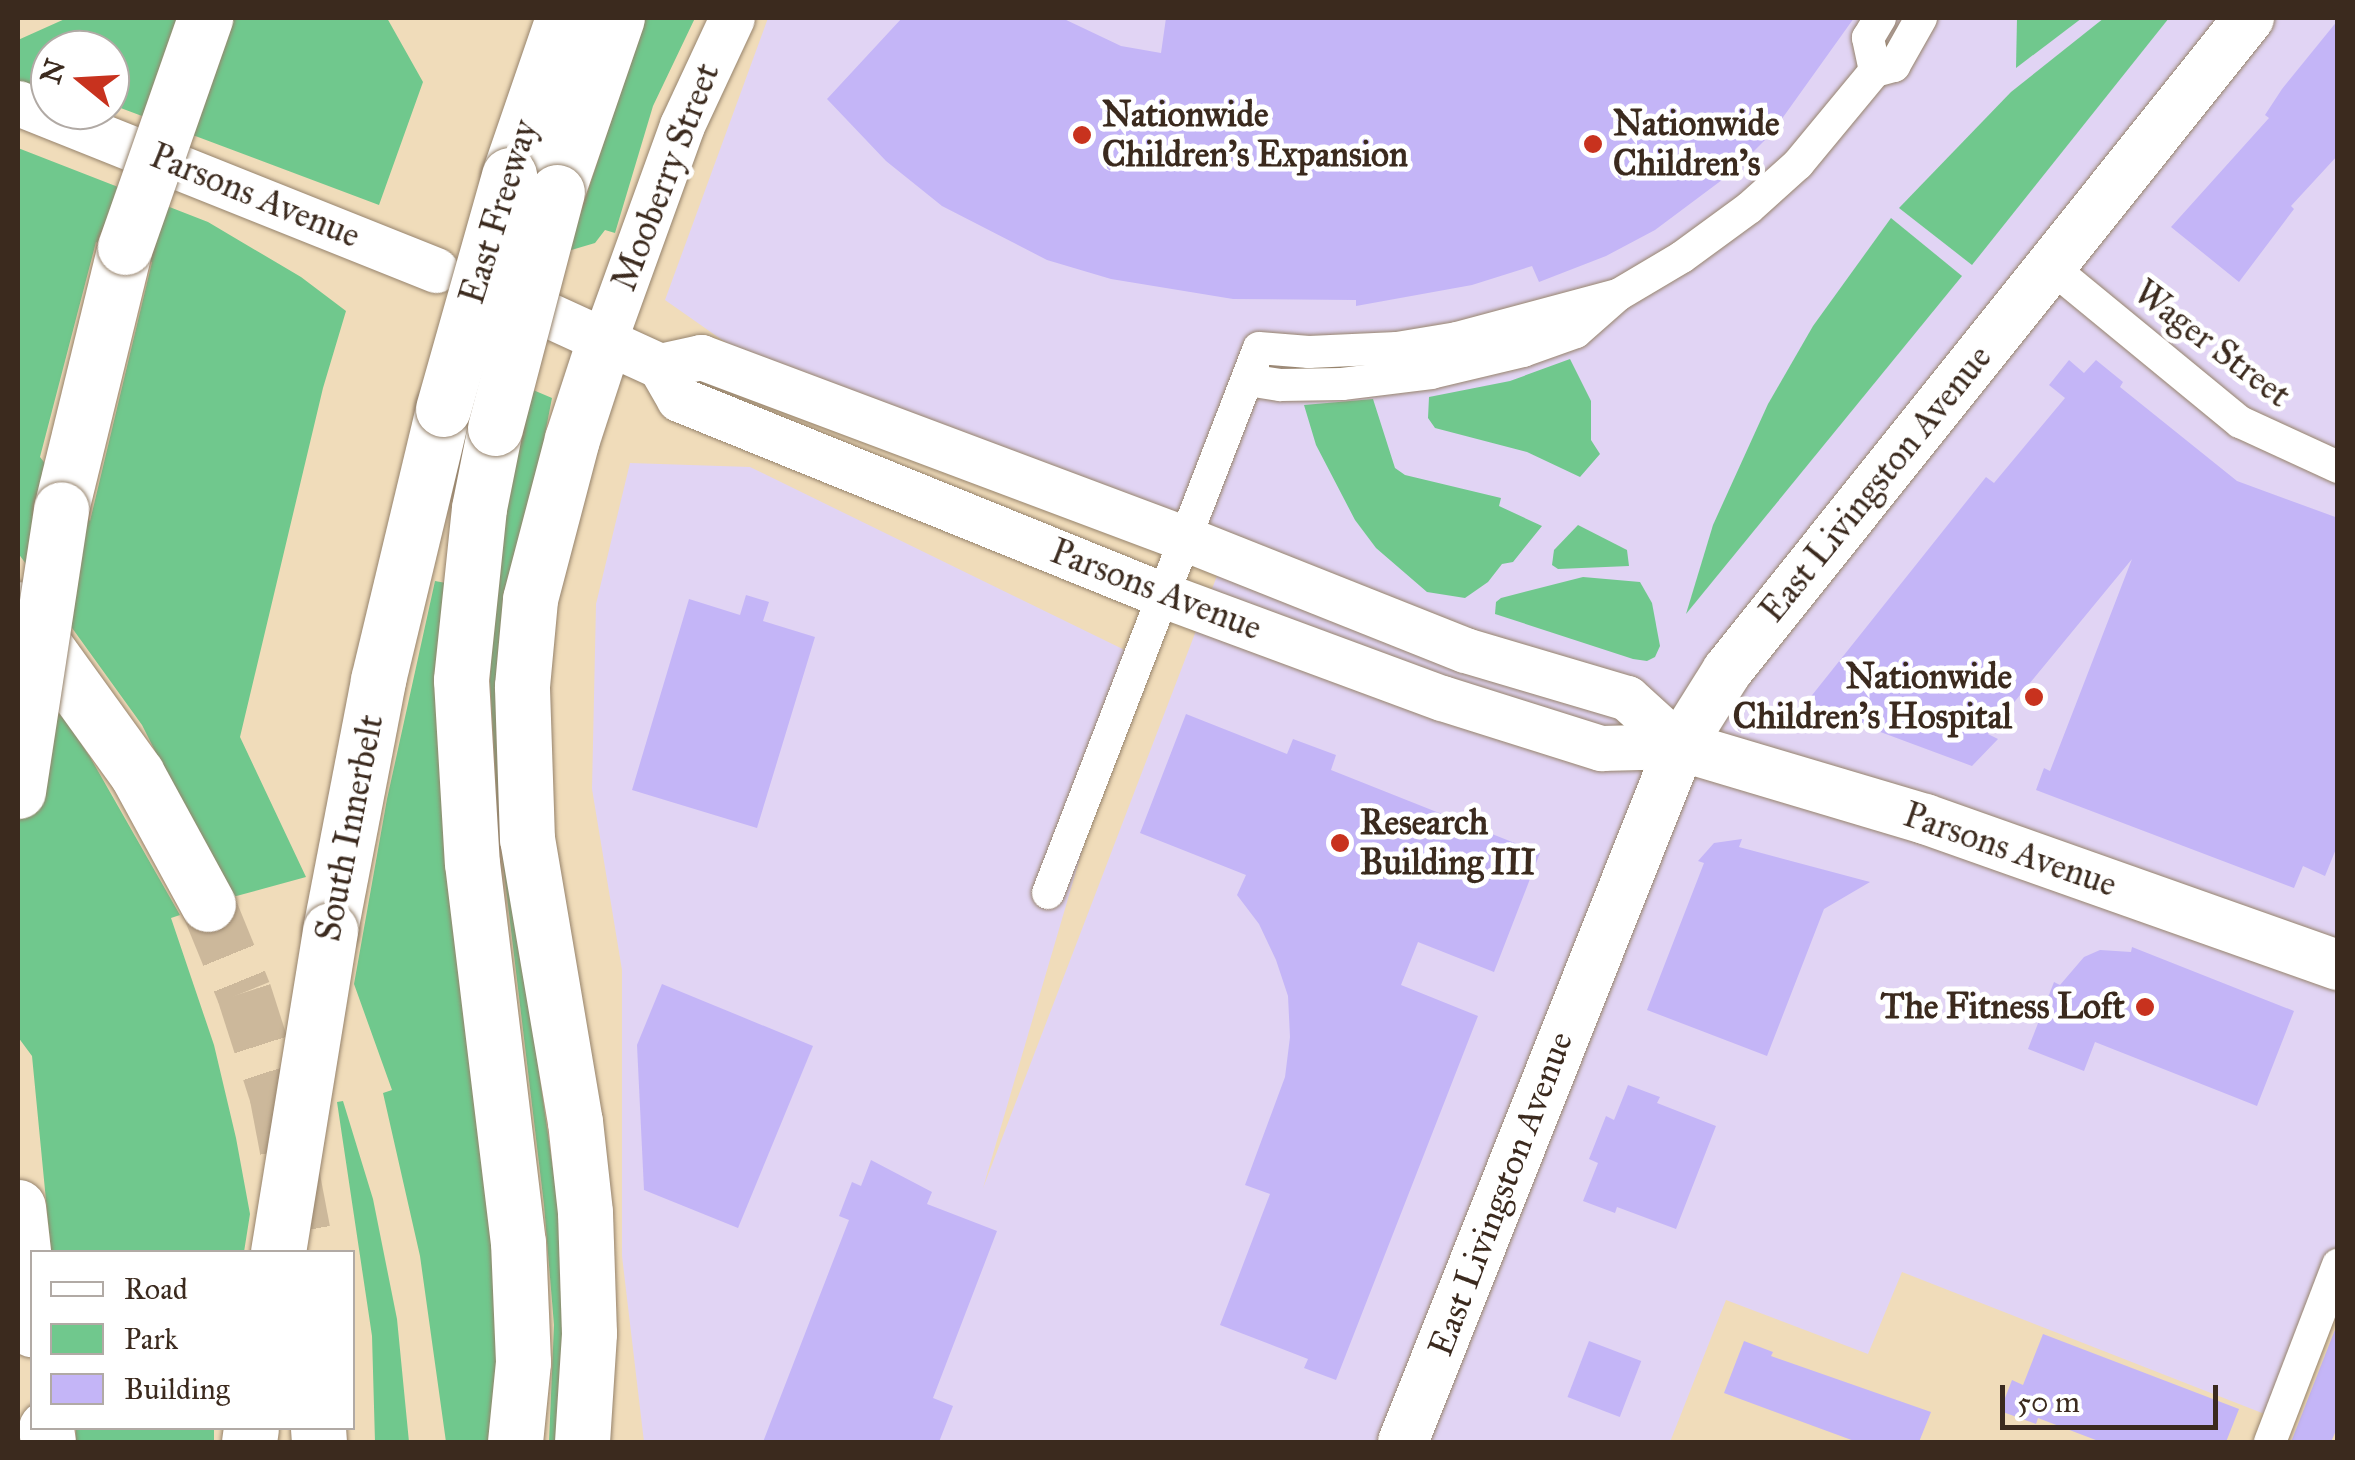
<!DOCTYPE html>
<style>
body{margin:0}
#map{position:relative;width:2355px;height:1460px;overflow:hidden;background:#f0dcba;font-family:"IM FELL Great Primer",serif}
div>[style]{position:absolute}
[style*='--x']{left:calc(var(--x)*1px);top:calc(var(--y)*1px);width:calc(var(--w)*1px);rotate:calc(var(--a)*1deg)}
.built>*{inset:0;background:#e1d4f4}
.green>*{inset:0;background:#70c88d;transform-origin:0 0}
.building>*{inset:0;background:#c4b5f7;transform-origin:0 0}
.highway-tunnel>*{height:55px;margin-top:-27.5px;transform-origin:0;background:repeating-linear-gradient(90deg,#ccb89b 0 55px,transparent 0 83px)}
.roads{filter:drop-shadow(0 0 2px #96836c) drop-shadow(0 0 2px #96836c)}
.street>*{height:32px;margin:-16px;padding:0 16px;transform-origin:16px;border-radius:16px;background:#fff}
.secondary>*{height:45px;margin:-22.5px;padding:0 22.5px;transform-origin:22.5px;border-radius:22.5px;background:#fff}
.primary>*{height:50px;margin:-25px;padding:0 25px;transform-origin:25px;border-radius:25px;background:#fff}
.highway>*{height:55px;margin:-27.5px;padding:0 27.5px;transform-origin:27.5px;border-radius:27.5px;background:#fff}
.bridges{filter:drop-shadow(0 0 2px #96836c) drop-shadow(0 0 2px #96836c)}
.highway-bridge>*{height:55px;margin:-27.5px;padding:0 27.5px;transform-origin:27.5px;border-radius:27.5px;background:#fff}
.dots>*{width:28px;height:28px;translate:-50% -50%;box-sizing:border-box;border:5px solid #fff;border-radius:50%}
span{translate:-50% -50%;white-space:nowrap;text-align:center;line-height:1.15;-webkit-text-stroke:10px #fff;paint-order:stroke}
.poi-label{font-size:35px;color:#3b2a1e;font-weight:700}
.left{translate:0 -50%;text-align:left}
.right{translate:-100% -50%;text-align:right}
.street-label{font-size:35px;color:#3b2a1e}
.frame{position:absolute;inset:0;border:20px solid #3b2a1e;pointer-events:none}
.legend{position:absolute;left:30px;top:1250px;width:325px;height:180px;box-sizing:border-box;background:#fff;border:2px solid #b1aaa5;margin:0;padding:12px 18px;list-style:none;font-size:30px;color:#3b2a1e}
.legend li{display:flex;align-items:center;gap:20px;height:50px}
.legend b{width:50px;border:2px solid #b1aaa5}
.north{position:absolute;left:30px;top:30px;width:100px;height:100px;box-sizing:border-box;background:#fff;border:2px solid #b1aaa5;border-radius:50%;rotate:288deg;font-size:28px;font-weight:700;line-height:40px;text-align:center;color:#3b2a1e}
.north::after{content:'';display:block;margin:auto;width:35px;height:45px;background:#c8321e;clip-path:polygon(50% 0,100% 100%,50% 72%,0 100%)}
.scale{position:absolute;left:2000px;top:1385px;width:218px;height:45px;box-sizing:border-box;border:5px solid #3b2a1e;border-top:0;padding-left:12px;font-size:30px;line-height:35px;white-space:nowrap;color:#3b2a1e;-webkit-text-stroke:8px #fff;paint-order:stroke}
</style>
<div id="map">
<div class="built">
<div style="clip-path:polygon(768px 18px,2337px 18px,2338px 1270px,2280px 1420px,1902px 1272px,1868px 1354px,1726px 1300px,1670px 1442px,644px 1442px,622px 1256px,622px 970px,592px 789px,596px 604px,630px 463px,750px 467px,1139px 657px,983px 1188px,1233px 534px,745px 356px,665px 300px)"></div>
</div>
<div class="green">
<div style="clip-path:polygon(67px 18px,387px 18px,423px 82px,379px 205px,110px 104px,110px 50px,50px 50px,50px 97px,18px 111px,18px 40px)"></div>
<div style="clip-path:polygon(645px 18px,695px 18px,653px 106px,615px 233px,605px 230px,595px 243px,568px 251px)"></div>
<div style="clip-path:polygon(2017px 18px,2082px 18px,2016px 68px)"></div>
<div style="clip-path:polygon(2104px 18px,2169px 18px,1972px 265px,1899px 208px,2011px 92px)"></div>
<div style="clip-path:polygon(evenodd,18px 148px,208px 222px,301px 277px,346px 311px,323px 388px,240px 737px,306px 877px,229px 898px,142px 725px,18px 553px,18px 148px,96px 242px,152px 262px,90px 521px,40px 457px,96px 242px)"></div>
<div style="clip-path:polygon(1891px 218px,1962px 276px,1686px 614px,1713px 525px,1768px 404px,1813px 326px)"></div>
<div style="clip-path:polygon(1570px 359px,1591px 401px,1591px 440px,1600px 454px,1580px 477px,1527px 452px,1435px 428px,1428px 418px,1429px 397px,1510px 381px)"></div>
<div style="clip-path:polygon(526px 387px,552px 398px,545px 434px,512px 885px,562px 1232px,562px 1442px,549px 1442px,554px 1325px,544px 1205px,499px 830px,490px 681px,494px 577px)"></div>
<div style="clip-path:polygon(1373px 399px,1395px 468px,1405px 475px,1501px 498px,1499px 506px,1542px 526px,1513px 562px,1502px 564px,1488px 582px,1465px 598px,1427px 592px,1376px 548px,1355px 520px,1316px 445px,1304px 405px)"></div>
<div style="clip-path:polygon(1578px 525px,1627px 550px,1629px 566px,1558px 569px,1552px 565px,1554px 550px)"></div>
<div style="clip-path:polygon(1583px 577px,1640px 582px,1652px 603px,1660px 646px,1655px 657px,1647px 661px,1633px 659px,1495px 614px,1496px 602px,1501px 598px)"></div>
<div style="clip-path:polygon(435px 581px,446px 583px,499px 1254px,497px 1442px,446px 1442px,420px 1256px,383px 1093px,392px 1090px,354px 984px,387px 799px)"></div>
<div style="clip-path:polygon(18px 650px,90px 757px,180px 915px,171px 918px,214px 1045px,236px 1138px,250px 1214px,244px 1252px,51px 1252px,32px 1056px,18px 1037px)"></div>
<div style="clip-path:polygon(343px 1101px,373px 1199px,397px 1319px,409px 1442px,375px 1442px,372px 1336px,337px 1102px)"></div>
<div style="left:76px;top:1428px;width:138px;height:14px"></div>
</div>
<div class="building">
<div style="clip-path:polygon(902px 18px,1062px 18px,1121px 46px,1161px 53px,1166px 18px,1854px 18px,1771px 134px,1734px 171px,1655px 230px,1606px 256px,1539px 282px,1532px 266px,1472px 285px,1356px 306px,1356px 300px,1233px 299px,1111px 279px,1047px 260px,942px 206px,886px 161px,827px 99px)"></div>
<div style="clip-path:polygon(2338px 20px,2338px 155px,2291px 206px,2294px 209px,2239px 282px,2171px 227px,2269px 118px,2265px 115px,2282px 89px)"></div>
<div style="clip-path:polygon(2069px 360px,2084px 373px,2096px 360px,2123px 382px,2120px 387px,2237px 481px,2338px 518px,2338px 844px,2325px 876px,2303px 866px,2294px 888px,2036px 790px,2044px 768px,2050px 771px,2132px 559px,1988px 734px,1998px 739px,1972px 766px,1805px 704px,1986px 477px,1994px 483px,2065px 398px,2049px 385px)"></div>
<div style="clip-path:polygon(746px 595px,769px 602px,763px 621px,815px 637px,757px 828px,632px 790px,689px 599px,740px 615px)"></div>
<div style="clip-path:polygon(1186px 714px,1287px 754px,1293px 739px,1336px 755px,1331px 770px,1540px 853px,1494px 972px,1418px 942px,1401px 985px,1478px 1016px,1336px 1380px,1304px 1368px,1308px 1359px,1220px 1325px,1270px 1194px,1245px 1185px,1285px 1077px,1290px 1037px,1288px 996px,1276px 960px,1259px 924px,1237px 895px,1246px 875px,1140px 833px)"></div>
<div style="clip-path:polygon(1742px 839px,1739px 847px,1870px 882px,1824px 909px,1767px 1056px,1647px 1010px,1704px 863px,1698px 861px,1714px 843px)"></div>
<div style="clip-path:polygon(2132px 947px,2294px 1011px,2257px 1106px,2095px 1042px,2084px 1071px,2028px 1049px,2054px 982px,2060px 985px,2084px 957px,2100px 950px,2131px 952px)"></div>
<div style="clip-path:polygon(662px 984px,813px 1046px,738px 1228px,644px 1190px,637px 1045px)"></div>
<div style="clip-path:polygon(1628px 1085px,1660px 1097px,1657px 1103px,1716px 1126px,1676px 1229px,1617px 1207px,1615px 1213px,1583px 1201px,1598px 1163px,1589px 1159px,1606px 1116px,1614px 1120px)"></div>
<div style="clip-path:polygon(871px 1160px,932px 1192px,927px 1204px,997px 1231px,933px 1398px,953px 1406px,939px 1442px,763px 1442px,849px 1220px,839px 1216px,852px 1182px,861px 1186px)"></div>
<div style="clip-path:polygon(2338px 1322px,2338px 1426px,2331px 1442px,2291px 1442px)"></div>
<div style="clip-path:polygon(2043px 1334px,2239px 1409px,2226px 1442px,2101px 1442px,2038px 1418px,2036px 1424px,2000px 1411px,2012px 1380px,2023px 1385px)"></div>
<div style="left:1589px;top:1341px;width:56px;height:60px;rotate:21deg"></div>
<div style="clip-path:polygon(1744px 1341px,1773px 1352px,1771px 1356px,1931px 1412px,1919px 1442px,1857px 1442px,1724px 1393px)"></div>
</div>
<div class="highway-tunnel">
<div style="--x:208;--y:904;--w:95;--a:67.8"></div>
<div style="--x:244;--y:992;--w:108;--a:72.2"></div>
<div style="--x:277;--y:1095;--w:160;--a:79.2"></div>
</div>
<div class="roads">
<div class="street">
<div style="--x:1875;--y:71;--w:34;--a:-102"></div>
<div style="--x:1868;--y:38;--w:23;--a:-59"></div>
<div style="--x:2050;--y:266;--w:246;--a:39.4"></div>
<div style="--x:2240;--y:422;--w:108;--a:24.7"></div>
<div style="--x:1248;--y:380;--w:33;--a:9"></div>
<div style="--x:1281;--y:385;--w:61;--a:-0.9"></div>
<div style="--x:1342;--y:384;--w:90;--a:-7"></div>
<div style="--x:1431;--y:373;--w:95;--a:-13.4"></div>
<div style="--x:1523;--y:351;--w:56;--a:-19.7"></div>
<div style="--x:1576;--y:332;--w:56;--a:-41.4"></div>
<div style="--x:1618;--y:295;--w:74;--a:-30.7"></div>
<div style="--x:1682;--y:257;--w:83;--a:-36.2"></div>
<div style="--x:1749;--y:208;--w:66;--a:-41.9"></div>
<div style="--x:1798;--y:164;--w:121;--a:-50.4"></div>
<div style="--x:1875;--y:71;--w:20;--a:-15"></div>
<div style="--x:1894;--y:66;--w:55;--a:-60.6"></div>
<div style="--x:1048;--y:893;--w:584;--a:-68.84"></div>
<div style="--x:1259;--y:348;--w:50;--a:4.6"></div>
<div style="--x:1309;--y:352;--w:88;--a:-2.6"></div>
<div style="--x:1397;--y:348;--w:61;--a:-9.5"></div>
<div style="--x:1457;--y:338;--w:167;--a:-15"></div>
<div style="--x:2270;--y:1442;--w:190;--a:-69"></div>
</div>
<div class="secondary">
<div style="--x:18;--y:103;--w:450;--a:21.8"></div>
<div style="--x:544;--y:313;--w:128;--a:24.6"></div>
<div style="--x:660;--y:366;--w:38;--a:60"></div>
<div style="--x:679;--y:399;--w:522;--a:22.05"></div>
<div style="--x:1163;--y:595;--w:297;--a:20.3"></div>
<div style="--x:1442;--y:698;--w:167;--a:17.5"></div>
<div style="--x:1601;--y:748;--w:79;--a:-1.5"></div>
<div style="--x:605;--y:338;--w:226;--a:-70.1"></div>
<div style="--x:682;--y:125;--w:118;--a:-65"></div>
<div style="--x:660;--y:366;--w:42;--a:-12.4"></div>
<div style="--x:701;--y:357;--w:518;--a:20.57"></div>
<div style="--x:1186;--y:539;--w:300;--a:21.7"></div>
<div style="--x:1465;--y:650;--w:169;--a:16.5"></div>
<div style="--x:1627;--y:698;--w:72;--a:42.2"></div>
</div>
<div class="primary">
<div style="--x:1680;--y:746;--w:256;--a:16.6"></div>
<div style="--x:1925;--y:819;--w:438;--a:19.5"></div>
<div style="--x:1403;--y:1442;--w:749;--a:-68.3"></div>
<div style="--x:1680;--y:746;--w:89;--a:-57.9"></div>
<div style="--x:1727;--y:671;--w:836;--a:-51.36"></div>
</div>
<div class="highway">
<div style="--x:509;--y:175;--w:166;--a:-71"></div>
<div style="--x:557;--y:192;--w:184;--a:-71"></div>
<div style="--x:495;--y:428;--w:82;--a:101.3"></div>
<div style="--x:479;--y:508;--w:173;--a:96"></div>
<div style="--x:461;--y:680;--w:183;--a:86.6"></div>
<div style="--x:472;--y:863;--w:382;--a:83.1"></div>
<div style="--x:518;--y:1242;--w:120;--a:87.6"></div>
<div style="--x:523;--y:1362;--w:80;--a:95.7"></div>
<div style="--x:61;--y:509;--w:270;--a:-76.3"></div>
<div style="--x:18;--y:609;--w:203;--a:54.2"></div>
<div style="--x:137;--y:774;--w:148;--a:61.4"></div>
<div style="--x:330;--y:930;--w:255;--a:-79.1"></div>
<div style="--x:378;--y:680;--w:279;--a:-76.5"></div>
<div style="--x:18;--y:1207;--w:123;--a:83.5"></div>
<div style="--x:46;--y:1428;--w:14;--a:82"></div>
<div style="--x:318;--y:1428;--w:14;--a:86"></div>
<div style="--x:249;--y:1442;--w:14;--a:-82"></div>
<div style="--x:582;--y:1442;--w:109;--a:-86.3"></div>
<div style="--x:589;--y:1333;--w:121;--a:-91.9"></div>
<div style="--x:585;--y:1212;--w:91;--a:-96.3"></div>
<div style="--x:575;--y:1122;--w:287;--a:-99.6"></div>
<div style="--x:527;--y:839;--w:153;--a:-91.9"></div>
<div style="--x:522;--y:686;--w:87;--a:-84.7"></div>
<div style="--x:530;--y:599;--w:165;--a:-75.3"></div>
<div style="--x:572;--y:439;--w:106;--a:-71.9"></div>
</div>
</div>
<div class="bridges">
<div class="highway-bridge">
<div style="--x:125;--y:247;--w:243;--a:-70.7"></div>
<div style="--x:443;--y:409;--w:243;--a:-74.2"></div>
<div style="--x:495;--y:428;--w:244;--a:-75.3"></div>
<div style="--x:18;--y:791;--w:285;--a:-81.3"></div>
<div style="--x:278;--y:1252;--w:326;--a:-80.8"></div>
</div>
</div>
<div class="dots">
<div style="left:1082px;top:135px;background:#c8321e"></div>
<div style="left:1593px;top:144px;background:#c8321e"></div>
<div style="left:2034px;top:697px;background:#c8321e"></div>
<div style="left:1340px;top:843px;background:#c8321e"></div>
<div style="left:2145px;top:1007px;background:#c8321e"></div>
</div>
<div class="poi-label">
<span class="left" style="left:1102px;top:135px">Nationwide<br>Children's Expansion</span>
<span class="left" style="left:1613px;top:144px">Nationwide<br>Children's</span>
<span class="right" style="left:2012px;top:697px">Nationwide<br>Children's Hospital</span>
<span class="left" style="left:1360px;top:843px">Research<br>Building III</span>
<span class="right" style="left:2125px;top:1007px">The Fitness Loft</span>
</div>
<div class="street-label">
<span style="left:666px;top:177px;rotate:-69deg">Mooberry Street</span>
<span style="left:255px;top:196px;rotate:22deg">Parsons Avenue</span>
<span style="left:499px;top:212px;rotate:-73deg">East Freeway</span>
<span style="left:2212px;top:344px;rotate:37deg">Wager Street</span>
<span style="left:1876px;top:484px;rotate:-51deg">East Livingston Avenue</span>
<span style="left:1156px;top:590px;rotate:21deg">Parsons Avenue</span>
<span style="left:350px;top:828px;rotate:-79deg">South Innerbelt</span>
<span style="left:2010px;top:850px;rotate:19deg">Parsons Avenue</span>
<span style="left:1501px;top:1194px;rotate:-69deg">East Livingston Avenue</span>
</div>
<div class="frame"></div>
<ul class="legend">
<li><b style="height:12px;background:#fff"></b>Road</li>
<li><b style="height:28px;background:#70c88d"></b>Park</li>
<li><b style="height:28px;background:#c4b5f7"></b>Building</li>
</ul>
<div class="north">N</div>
<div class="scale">50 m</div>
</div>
